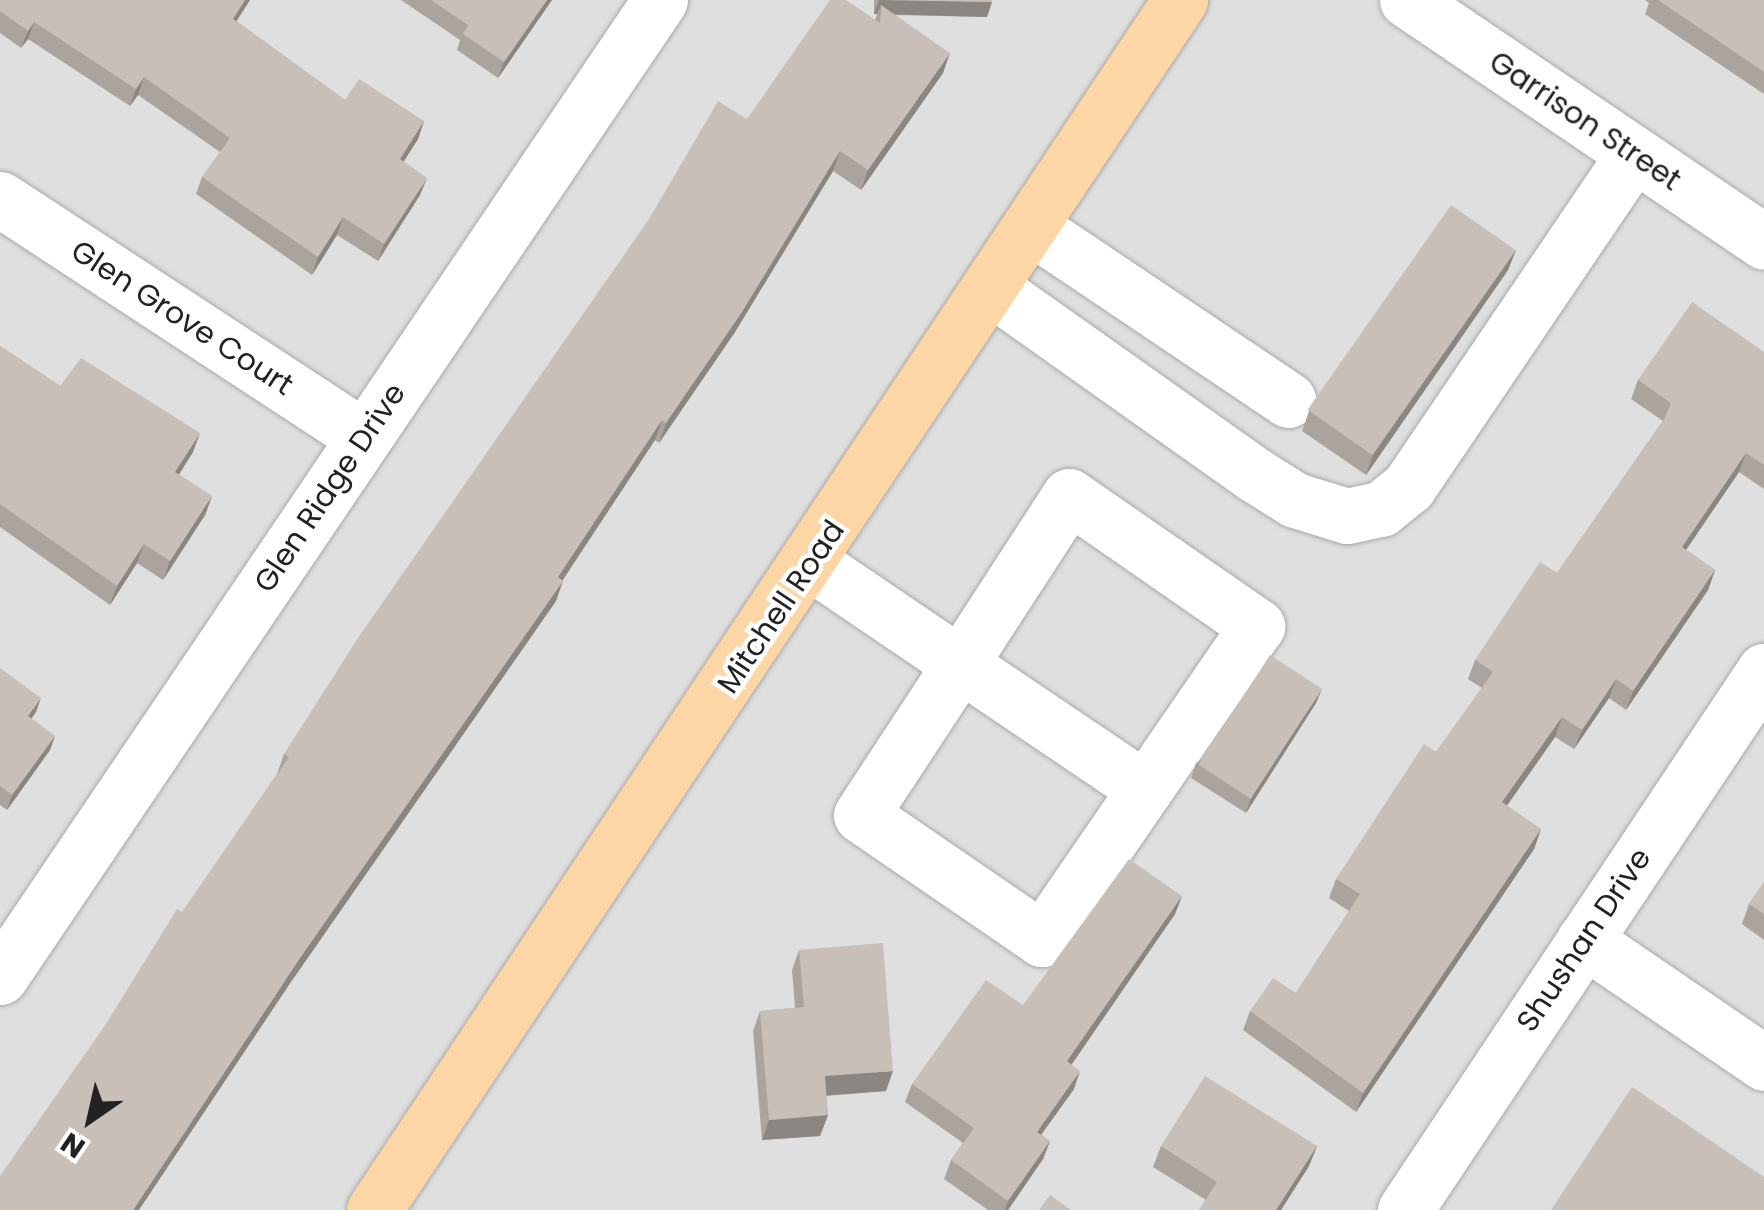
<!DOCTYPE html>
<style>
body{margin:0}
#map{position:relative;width:1764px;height:1210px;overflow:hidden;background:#f2efe9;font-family:Poppins,sans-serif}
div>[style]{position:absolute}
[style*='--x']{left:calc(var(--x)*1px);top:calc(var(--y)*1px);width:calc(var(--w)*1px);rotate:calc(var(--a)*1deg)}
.residential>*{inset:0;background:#e0dfdf;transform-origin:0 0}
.roads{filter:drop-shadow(0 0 2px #a9a9a9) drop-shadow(0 0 2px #a9a9a9)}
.minor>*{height:55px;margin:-27.5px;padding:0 27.5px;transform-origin:27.5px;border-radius:27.5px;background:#fff}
.major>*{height:55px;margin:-27.5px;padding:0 27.5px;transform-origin:27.5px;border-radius:27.5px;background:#fcd6a4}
.wall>*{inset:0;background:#aba49e}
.shaded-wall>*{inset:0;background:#8b8681}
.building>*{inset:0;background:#c7bfb8;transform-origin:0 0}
span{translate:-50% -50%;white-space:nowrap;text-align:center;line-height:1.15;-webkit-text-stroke:9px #fff;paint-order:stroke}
.street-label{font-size:30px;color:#222}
.north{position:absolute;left:40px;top:1070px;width:100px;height:100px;-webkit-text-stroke:8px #fff;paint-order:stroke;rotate:214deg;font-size:28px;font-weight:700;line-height:40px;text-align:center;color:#222}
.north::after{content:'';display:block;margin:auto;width:35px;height:45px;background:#222;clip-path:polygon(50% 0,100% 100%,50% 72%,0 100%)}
</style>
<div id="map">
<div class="residential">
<div style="left:0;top:0;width:1764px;height:1210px"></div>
</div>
<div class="roads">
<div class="minor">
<div style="--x:1407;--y:0;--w:431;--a:34.1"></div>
<div style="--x:0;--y:199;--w:435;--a:33.2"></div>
<div style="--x:1031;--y:227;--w:310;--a:33.9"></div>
<div style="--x:991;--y:288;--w:324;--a:35.3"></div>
<div style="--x:1255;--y:475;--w:47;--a:32"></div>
<div style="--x:1295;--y:500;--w:54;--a:17.1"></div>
<div style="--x:1347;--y:516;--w:35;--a:-12"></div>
<div style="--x:1381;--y:509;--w:36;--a:-39"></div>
<div style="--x:1409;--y:486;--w:401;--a:-55.9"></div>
<div style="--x:811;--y:563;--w:180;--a:34.1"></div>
<div style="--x:960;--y:664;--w:200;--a:-57"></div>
<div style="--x:1069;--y:496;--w:229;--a:34.7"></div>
<div style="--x:1257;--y:626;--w:198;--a:124.5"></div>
<div style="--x:1145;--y:789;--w:182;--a:124.5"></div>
<div style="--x:1042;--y:939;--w:219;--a:-145.6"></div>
<div style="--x:861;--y:815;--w:181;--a:-56.7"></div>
<div style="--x:960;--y:664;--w:223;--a:34"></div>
<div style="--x:1584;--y:940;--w:218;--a:34.3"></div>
<div style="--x:0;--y:977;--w:1179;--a:-55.96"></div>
<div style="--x:1405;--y:1210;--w:648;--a:-56.33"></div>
</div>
<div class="major">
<div style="--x:374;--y:1210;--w:1454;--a:-56.33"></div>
</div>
</div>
<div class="wall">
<div style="clip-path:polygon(0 0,250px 0,236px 21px,345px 100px,424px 121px,418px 139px,403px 162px,420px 195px,378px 261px,337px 235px,312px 275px,196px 194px,202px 177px,220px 152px,138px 95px,130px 106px,28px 39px,21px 48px,0 33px)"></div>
<div style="clip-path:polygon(401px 0,552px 0,498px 78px,457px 50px,460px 40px)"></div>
<div style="clip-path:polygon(874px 0,992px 0,987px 17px,894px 15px,943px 73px,861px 190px,833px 171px,735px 332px,659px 443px,655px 440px,562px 580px,556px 601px,293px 979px,106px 1024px,277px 774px,284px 754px,747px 119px,875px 20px,877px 14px,874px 14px)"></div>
<div style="clip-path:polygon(1645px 0,1764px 0,1764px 94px,1645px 14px,1649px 3px)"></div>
<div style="clip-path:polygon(1516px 250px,1508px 270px,1366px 475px,1302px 431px,1309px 411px)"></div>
<div style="clip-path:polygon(0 346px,60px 386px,193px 452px,179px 475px,212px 496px,205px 515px,163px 580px,137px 563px,110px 605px,0 527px)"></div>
<div style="clip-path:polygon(1764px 352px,1764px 489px,1739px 472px,1686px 550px,1715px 570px,1708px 590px,1626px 710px,1609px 698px,1574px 749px,1555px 737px,1507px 806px,1541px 829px,1534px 849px,1356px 1112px,1243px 1030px,1250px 1011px,1296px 993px,1349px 911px,1329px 898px,1336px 879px,1436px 752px,1482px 688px,1468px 679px,1475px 660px,1557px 573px,1663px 421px,1631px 399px,1638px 380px)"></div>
<div style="clip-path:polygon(0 668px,36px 712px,31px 719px,55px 736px,50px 750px,7px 810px,0 805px)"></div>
<div style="clip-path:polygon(1316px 703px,1246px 813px,1191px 778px,1196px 763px)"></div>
<div style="clip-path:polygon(1764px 882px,1764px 940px,1742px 924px,1749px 904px)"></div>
<div style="clip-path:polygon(1182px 896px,1175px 914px,1071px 1064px,1074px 1089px,1041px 1135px,1050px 1141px,1043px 1159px,1008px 1210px,988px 1210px,944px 1179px,951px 1160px,963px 1143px,905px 1102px,912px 1084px)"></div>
<div style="clip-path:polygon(799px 950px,886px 1091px,826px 1096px,828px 1115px,820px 1136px,762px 1140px,753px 1031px,760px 1011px,795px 1008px,792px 970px)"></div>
<div style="clip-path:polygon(1161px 1146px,1317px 1146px,1309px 1166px,1281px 1210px,1199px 1210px,1206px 1200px,1153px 1167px)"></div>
</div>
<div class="shaded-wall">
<div style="clip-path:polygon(245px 0,250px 0,227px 36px,233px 19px)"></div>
<div style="clip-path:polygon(547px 0,552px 0,498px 78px,504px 62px)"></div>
<div style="clip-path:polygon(879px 0,992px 2px,987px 17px,880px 14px,881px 5px,877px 14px,874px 14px)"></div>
<div style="clip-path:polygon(34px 22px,28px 39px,21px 48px,28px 31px)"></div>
<div style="clip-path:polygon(950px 53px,943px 73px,861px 190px,868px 170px)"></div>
<div style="clip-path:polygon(144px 77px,138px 95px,130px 106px,136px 89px)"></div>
<div style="clip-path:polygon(424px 121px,418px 139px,394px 177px,400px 159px)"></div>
<div style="clip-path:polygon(840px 151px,833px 171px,735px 332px,659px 443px,666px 423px)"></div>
<div style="clip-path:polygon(427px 178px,420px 195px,378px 261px,384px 244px)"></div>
<div style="clip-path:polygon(343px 217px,337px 235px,312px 275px,318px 257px)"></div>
<div style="clip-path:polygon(1516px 250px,1508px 270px,1366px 475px,1373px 455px)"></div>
<div style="clip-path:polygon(662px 420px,655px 440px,551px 598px,558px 577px)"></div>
<div style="clip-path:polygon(200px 433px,193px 452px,168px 491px,175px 472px)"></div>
<div style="clip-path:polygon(1746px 453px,1739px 472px,1675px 566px,1682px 547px)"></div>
<div style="clip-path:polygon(212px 496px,205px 515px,163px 580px,170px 561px)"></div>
<div style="clip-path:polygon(144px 544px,137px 563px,110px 605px,117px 586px)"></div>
<div style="clip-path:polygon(1715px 570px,1708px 590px,1626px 710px,1633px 691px)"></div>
<div style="clip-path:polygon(563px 581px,556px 601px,293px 979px,139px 1210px,133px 1210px,300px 958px)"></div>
<div style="clip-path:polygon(1616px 679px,1609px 698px,1574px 749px,1582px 730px)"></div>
<div style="clip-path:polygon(1322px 689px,1316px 703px,1246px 813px,1251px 798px)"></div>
<div style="clip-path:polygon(41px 698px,36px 712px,23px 731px,28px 716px)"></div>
<div style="clip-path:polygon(1562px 717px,1555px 737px,1495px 822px,1502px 802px)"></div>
<div style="clip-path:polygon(55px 736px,50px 750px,7px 810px,12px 795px)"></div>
<div style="clip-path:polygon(1541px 829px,1534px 849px,1356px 1112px,1363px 1093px)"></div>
<div style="clip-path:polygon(1182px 896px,1175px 914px,1061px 1080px,1067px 1061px)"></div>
<div style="clip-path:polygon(893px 1071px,886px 1091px,817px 1096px,825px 1076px)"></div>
<div style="clip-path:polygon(1080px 1071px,1074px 1089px,1030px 1150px,1037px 1132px)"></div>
<div style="clip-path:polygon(828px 1115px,820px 1136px,762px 1140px,769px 1120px)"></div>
<div style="clip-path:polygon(1050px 1141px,1043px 1159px,1008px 1210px,1005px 1210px,1008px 1201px)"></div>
<div style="clip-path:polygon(1317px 1146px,1309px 1166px,1281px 1210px,1276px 1210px)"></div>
</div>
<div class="building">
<div style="clip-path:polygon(0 0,245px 0,233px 19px,345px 100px,359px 79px,424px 121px,400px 159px,427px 178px,384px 244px,343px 217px,318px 257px,202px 177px,230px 138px,144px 77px,136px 89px,34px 22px,28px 31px,0 11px)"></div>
<div style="clip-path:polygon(431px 0,547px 0,504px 62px,463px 34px,468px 25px)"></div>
<div style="clip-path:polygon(830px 0,846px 0,880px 23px,881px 5px,950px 53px,868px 170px,840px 151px,742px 312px,666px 423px,662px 420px,558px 577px,563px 581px,300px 958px,133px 1210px,0 1210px,0 1176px,106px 1024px,177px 909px,182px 912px,289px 757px,284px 754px,358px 638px,649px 219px,718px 101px,747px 119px)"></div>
<div style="clip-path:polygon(885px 0,992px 0,992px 2px)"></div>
<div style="clip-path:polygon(1658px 0,1764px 0,1764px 72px)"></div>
<div style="left:1451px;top:205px;width:79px;height:250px;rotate:35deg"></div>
<div style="clip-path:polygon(1692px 302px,1764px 352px,1764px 465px,1746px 453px,1682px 547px,1715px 570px,1633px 691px,1616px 679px,1582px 730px,1562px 717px,1502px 802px,1541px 829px,1363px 1093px,1250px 1011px,1273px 978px,1296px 993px,1360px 894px,1336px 879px,1424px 744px,1436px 752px,1493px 672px,1475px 660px,1540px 562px,1557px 573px,1663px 422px,1671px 403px,1638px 380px)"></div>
<div style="clip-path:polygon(0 346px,60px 386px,81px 358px,200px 433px,175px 472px,212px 496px,170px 561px,144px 544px,117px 586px,0 504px)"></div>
<div style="left:1270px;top:655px;width:62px;height:131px;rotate:33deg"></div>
<div style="clip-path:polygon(0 668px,41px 698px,28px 716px,55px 736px,12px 795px,0 786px)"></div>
<div style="clip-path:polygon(1129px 859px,1182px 896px,1067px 1061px,1080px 1071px,1037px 1132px,1050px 1141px,1008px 1201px,951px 1160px,974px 1128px,912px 1084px,986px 980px,1023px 1005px)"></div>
<div style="clip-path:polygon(1764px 882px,1764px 914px,1749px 904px)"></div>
<div style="clip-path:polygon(883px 943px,893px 1071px,825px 1076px,828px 1115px,769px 1120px,760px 1011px,804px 1007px,799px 950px)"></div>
<div style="clip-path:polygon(1205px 1076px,1317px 1146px,1276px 1210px,1199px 1210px,1217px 1182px,1161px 1146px)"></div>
<div style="clip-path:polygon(1632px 1087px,1764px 1177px,1764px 1210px,1551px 1210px)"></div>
<div style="clip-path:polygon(1050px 1195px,1071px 1210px,1039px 1210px)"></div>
</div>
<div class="street-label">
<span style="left:1585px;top:121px;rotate:34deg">Garrison Street</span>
<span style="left:182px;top:318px;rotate:33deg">Glen Grove Court</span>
<span style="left:330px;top:488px;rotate:-56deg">Glen Ridge Drive</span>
<span style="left:781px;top:607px;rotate:-56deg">Mitchell Road</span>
<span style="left:1584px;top:940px;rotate:-56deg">Shushan Drive</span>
</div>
<div class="north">N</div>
</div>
